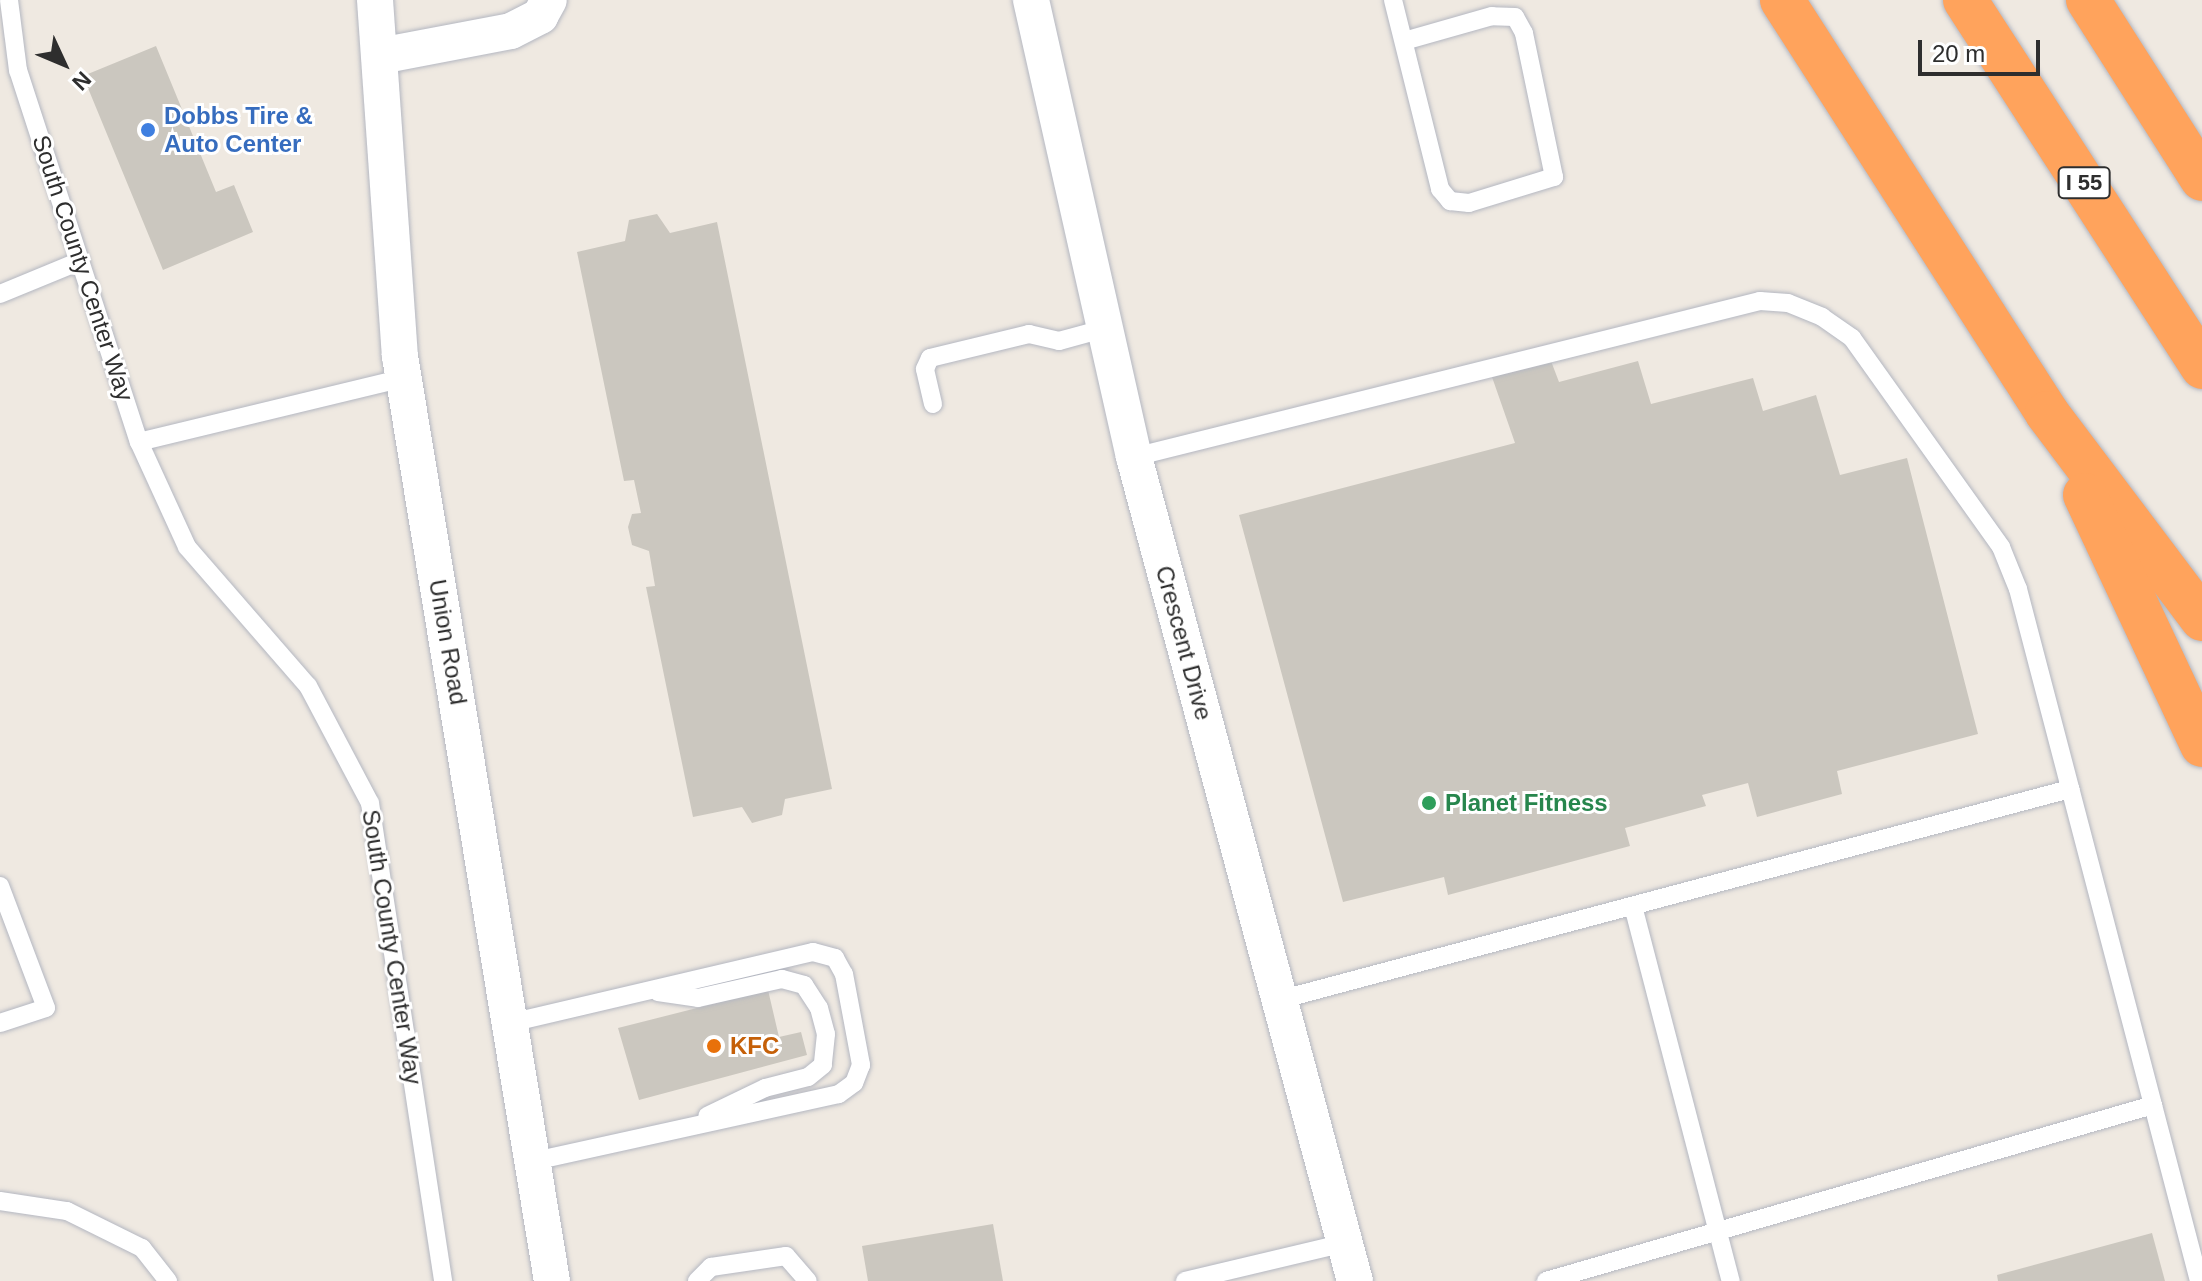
<!DOCTYPE html>
<style>
body{margin:0}
#map{position:relative;width:2202px;height:1281px;overflow:hidden;background:#efe9e1;font-family:Helvetica,sans-serif}
div>[style]{position:absolute}
[style*='--x']{left:calc(var(--x)*1px);top:calc(var(--y)*1px);width:calc(var(--w)*1px);rotate:calc(var(--a)*1deg)}
.building>*{inset:0;background:#cbc7bf}
.roads{filter:drop-shadow(0 0 2px #b4b7c1) drop-shadow(0 0 2px #b4b7c1)}
.lane>*{height:18px;margin:-9px;padding:0 9px;transform-origin:9px;border-radius:9px;background:#fff}
.street>*{height:36px;margin:-18px;padding:0 18px;transform-origin:18px;border-radius:18px;background:#fff}
.highway>*{height:44px;margin:-22px;padding:0 22px;transform-origin:22px;border-radius:22px;background:#ffa35c}
.dots>*{width:22px;height:22px;translate:-50% -50%;box-sizing:border-box;border:4px solid #fff;border-radius:50%}
span{translate:-50% -50%;white-space:nowrap;text-align:center;line-height:1.15;-webkit-text-stroke:6px #fff;paint-order:stroke}
.shield-label span{padding:2px 6px;background:#fff;border:2px solid;border-radius:6px;-webkit-text-stroke-width:0}
.shield-label{font-size:22px;color:#2e2e2e;font-weight:700}
.shop-label{font-size:24px;color:#366cbe;font-weight:700}
.left{translate:0 -50%;text-align:left}
.street-label{font-size:24px;color:#2e2e2e}
.leisure-label{font-size:24px;color:#27864d;font-weight:700}
.food-label{font-size:24px;color:#c56008;font-weight:700}
.north{position:absolute;left:24px;top:24px;width:80px;height:80px;-webkit-text-stroke:6px #fff;paint-order:stroke;rotate:134deg;font-size:22px;font-weight:700;line-height:32px;text-align:center;color:#2e2e2e}
.north::after{content:'';display:block;margin:auto;width:28px;height:36px;background:#2e2e2e;clip-path:polygon(50% 0,100% 100%,50% 72%,0 100%)}
.scale{position:absolute;left:1918px;top:40px;width:122px;height:36px;box-sizing:border-box;border:4px solid #2e2e2e;border-top:0;padding-left:10px;font-size:24px;line-height:28px;white-space:nowrap;color:#2e2e2e;-webkit-text-stroke:6px #fff;paint-order:stroke}
</style>
<div id="map">
<div class="building">
<div style="clip-path:polygon(156px 46px,216px 192px,234px 185px,253px 232px,163px 270px,83px 76px)"></div>
<div style="clip-path:polygon(657px 214px,670px 233px,717px 222px,832px 789px,785px 799px,782px 815px,752px 823px,742px 807px,693px 817px,646px 587px,655px 586px,649px 551px,632px 545px,628px 527px,632px 514px,641px 513px,634px 480px,624px 481px,577px 252px,625px 241px,629px 220px)"></div>
<div style="clip-path:polygon(1551px 361px,1559px 382px,1638px 361px,1651px 404px,1753px 378px,1763px 411px,1816px 395px,1840px 475px,1907px 458px,1978px 734px,1837px 771px,1842px 794px,1757px 817px,1748px 783px,1702px 795px,1706px 806px,1625px 828px,1630px 846px,1448px 895px,1444px 877px,1343px 902px,1239px 515px,1515px 443px,1492px 377px)"></div>
<div style="clip-path:polygon(768px 990px,779px 1037px,801px 1032px,807px 1055px,639px 1100px,618px 1028px)"></div>
<div style="clip-path:polygon(993px 1224px,1003px 1281px,868px 1281px,862px 1246px)"></div>
<div style="clip-path:polygon(2152px 1233px,2165px 1281px,1998px 1281px,1997px 1275px)"></div>
</div>
<div class="roads">
<div class="lane">
<div style="--x:9;--y:0;--w:71;--a:82.7"></div>
<div style="--x:18;--y:70;--w:391;--a:72"></div>
<div style="--x:139;--y:442;--w:272;--a:-13.6"></div>
<div style="--x:1393;--y:0;--w:195;--a:76"></div>
<div style="--x:1440;--y:189;--w:16;--a:50"></div>
<div style="--x:1450;--y:201;--w:19;--a:6"></div>
<div style="--x:1469;--y:203;--w:89;--a:-17"></div>
<div style="--x:1554;--y:177;--w:147;--a:-101.8"></div>
<div style="--x:1524;--y:33;--w:18;--a:-119"></div>
<div style="--x:1515;--y:17;--w:23;--a:-178"></div>
<div style="--x:1492;--y:16;--w:91;--a:164.1"></div>
<div style="--x:0;--y:294;--w:87;--a:-22.4"></div>
<div style="--x:933;--y:404;--w:36;--a:-103"></div>
<div style="--x:925;--y:369;--w:12;--a:-66"></div>
<div style="--x:930;--y:358;--w:102;--a:-13.6"></div>
<div style="--x:1029;--y:334;--w:31;--a:13"></div>
<div style="--x:1059;--y:341;--w:46;--a:-15.3"></div>
<div style="--x:139;--y:442;--w:115;--a:65.4"></div>
<div style="--x:187;--y:547;--w:184;--a:49"></div>
<div style="--x:308;--y:686;--w:132;--a:62.1"></div>
<div style="--x:370;--y:803;--w:484;--a:81.3"></div>
<div style="--x:1134;--y:457;--w:645;--a:-13.99"></div>
<div style="--x:1760;--y:301;--w:28;--a:4"></div>
<div style="--x:1788;--y:303;--w:37;--a:22"></div>
<div style="--x:1822;--y:317;--w:37;--a:35"></div>
<div style="--x:1852;--y:338;--w:257;--a:54.5"></div>
<div style="--x:2001;--y:547;--w:45;--a:68"></div>
<div style="--x:2018;--y:589;--w:715;--a:75.34"></div>
<div style="--x:0;--y:886;--w:130;--a:69.3"></div>
<div style="--x:46;--y:1008;--w:48;--a:161.9"></div>
<div style="--x:1633;--y:906;--w:388;--a:75.4"></div>
<div style="--x:658;--y:992;--w:40;--a:8.5"></div>
<div style="--x:698;--y:998;--w:86;--a:-12.7"></div>
<div style="--x:782;--y:979;--w:23;--a:15"></div>
<div style="--x:804;--y:985;--w:27;--a:57"></div>
<div style="--x:819;--y:1008;--w:27;--a:75"></div>
<div style="--x:826;--y:1034;--w:31;--a:96"></div>
<div style="--x:823;--y:1065;--w:19;--a:141"></div>
<div style="--x:808;--y:1077;--w:44;--a:165.7"></div>
<div style="--x:765;--y:1088;--w:64;--a:154.2"></div>
<div style="--x:1279;--y:1000;--w:819;--a:-14.94"></div>
<div style="--x:510;--y:1023;--w:311;--a:-13.2"></div>
<div style="--x:813;--y:952;--w:23;--a:15"></div>
<div style="--x:835;--y:958;--w:18;--a:61"></div>
<div style="--x:844;--y:974;--w:93;--a:79.4"></div>
<div style="--x:861;--y:1065;--w:19;--a:111"></div>
<div style="--x:854;--y:1083;--w:19;--a:144"></div>
<div style="--x:839;--y:1094;--w:313;--a:167.6"></div>
<div style="--x:0;--y:1201;--w:68;--a:8.5"></div>
<div style="--x:67;--y:1211;--w:84;--a:26.3"></div>
<div style="--x:142;--y:1248;--w:42;--a:51.8"></div>
<div style="--x:697;--y:1281;--w:20;--a:-45"></div>
<div style="--x:711;--y:1267;--w:76;--a:-8.3"></div>
<div style="--x:786;--y:1256;--w:33;--a:49"></div>
<div style="--x:1185;--y:1281;--w:164;--a:-13.4"></div>
<div style="--x:1546;--y:1281;--w:632;--a:-16.17"></div>
</div>
<div class="street">
<div style="--x:375;--y:0;--w:357;--a:86"></div>
<div style="--x:400;--y:356;--w:937;--a:80.67"></div>
<div style="--x:1031;--y:0;--w:468;--a:77.3"></div>
<div style="--x:1134;--y:457;--w:853;--a:74.99"></div>
<div style="--x:380;--y:56;--w:133;--a:-10.8"></div>
<div style="--x:511;--y:31;--w:33;--a:-27"></div>
<div style="--x:540;--y:16;--w:18;--a:-61"></div>
</div>
<div class="highway">
<div style="--x:1782;--y:0;--w:491;--a:57.3"></div>
<div style="--x:2047;--y:413;--w:258;--a:53"></div>
<div style="--x:1965;--y:0;--w:437;--a:57.1"></div>
<div style="--x:2088;--y:0;--w:212;--a:57.5"></div>
<div style="--x:2085;--y:495;--w:276;--a:64.9"></div>
</div>
</div>
<div class="dots">
<div style="left:148px;top:130px;background:#3f7fe0"></div>
<div style="left:1429px;top:803px;background:#2e9e5b"></div>
<div style="left:714px;top:1046px;background:#e8710a"></div>
</div>
<div class="shield-label">
<span style="left:2084px;top:183px">I 55</span>
</div>
<div class="shop-label">
<span class="left" style="left:164px;top:130px">Dobbs Tire &amp;<br>Auto Center</span>
</div>
<div class="street-label">
<span style="left:83px;top:268px;rotate:72deg">South County Center Way</span>
<span style="left:448px;top:642px;rotate:80deg">Union Road</span>
<span style="left:1184px;top:643px;rotate:75deg">Crescent Drive</span>
<span style="left:392px;top:947px;rotate:81deg">South County Center Way</span>
</div>
<div class="leisure-label">
<span class="left" style="left:1445px;top:803px">Planet Fitness</span>
</div>
<div class="food-label">
<span class="left" style="left:730px;top:1046px">KFC</span>
</div>
<div class="north">N</div>
<div class="scale">20 m</div>
</div>
